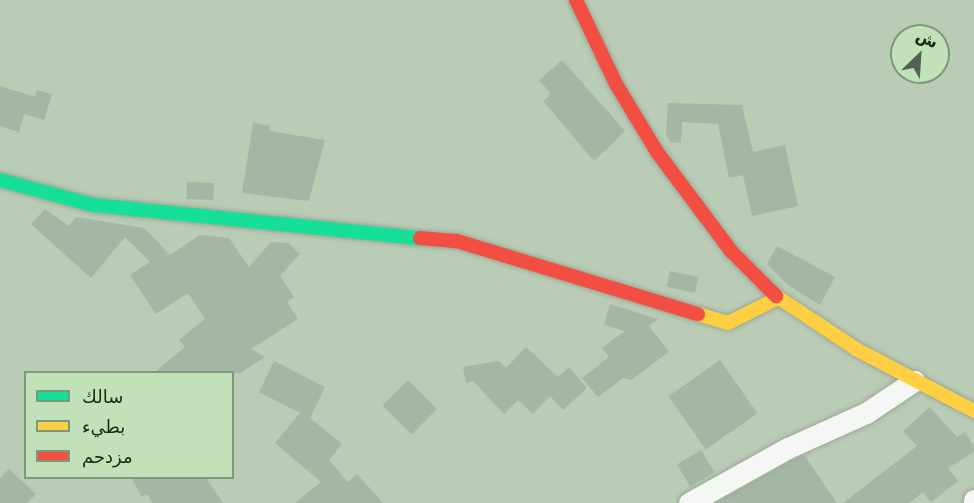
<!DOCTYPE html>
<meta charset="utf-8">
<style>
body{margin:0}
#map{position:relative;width:974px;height:503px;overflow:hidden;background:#baccb5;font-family:"DejaVu Sans",Vazirmatn,sans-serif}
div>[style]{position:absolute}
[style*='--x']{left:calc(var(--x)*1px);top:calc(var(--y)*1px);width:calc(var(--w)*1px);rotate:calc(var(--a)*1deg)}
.building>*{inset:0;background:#a4b6a6;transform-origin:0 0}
.roads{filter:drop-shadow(0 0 2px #9aa896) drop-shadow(0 0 2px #9aa896)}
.street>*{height:21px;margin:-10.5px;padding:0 10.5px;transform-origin:10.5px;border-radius:10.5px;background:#f5f7f4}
.fast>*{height:14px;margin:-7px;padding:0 7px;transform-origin:7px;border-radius:7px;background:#16e098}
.slow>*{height:14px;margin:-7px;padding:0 7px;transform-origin:7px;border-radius:7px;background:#ffcf43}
.jam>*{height:14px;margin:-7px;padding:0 7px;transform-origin:7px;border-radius:7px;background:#f24e42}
span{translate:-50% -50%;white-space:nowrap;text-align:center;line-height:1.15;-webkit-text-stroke:4.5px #c1e2b9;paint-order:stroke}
.legend{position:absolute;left:24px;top:371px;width:210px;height:108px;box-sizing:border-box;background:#c1e2b9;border:2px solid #7f9879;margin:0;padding:8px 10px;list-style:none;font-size:18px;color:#1b2818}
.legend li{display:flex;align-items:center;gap:12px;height:30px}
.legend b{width:30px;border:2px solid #7f9879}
.north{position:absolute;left:890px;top:24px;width:60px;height:60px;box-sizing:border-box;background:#c1e2b9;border:2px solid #7f9879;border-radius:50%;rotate:25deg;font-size:16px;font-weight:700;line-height:24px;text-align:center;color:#1b2818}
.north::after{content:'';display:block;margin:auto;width:21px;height:27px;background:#53614f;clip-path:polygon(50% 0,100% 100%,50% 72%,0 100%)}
</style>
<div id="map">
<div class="building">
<div style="clip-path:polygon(562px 60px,625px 131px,594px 161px,543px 101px,551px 94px,539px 80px)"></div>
<div style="clip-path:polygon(0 86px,35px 97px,37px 90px,52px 94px,44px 120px,24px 114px,19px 132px,0 126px)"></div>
<div style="clip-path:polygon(668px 103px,742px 105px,753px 152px,785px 145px,798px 206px,752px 216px,743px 175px,729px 178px,718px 124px,682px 122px,681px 143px,670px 142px,666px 135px)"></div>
<div style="clip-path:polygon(253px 123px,270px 126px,269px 131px,325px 140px,309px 201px,242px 193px)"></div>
<div style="left:187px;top:182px;width:27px;height:17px;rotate:2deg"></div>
<div style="clip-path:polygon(45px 209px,69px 226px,76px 217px,144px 228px,170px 255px,200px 235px,229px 238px,249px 267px,271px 242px,288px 243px,300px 254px,280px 276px,294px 297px,287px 302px,298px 319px,251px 349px,265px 357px,240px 373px,155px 372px,185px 347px,179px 340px,205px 319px,188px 293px,156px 314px,130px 275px,150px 262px,125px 237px,91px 278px,31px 224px)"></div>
<div style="clip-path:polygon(777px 246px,835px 277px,820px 305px,788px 285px,767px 264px)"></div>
<div style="left:670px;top:271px;width:29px;height:16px;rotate:12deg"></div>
<div style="clip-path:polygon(610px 304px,658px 319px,649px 326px,669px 352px,631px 380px,623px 378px,598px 397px,582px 378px,609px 357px,602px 348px,625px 331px,604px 325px)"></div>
<div style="clip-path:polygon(526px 347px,558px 377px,569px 367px,587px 388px,563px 410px,550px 396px,533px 414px,518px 400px,504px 414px,473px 381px,466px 383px,463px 367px,499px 361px,506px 368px)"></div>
<div style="left:720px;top:360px;width:65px;height:63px;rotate:55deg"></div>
<div style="clip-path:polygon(274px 361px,325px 387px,310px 418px,342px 444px,329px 460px,348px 482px,357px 474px,383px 503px,295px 503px,321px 482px,275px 443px,300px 413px,259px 392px)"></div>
<div style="left:408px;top:380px;width:41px;height:36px;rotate:45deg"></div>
<div style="clip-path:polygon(930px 407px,957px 437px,965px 432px,974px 447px,974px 452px,948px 468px,958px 481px,931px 502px,923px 492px,909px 503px,843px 503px,917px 446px,903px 431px)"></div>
<div style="left:701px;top:450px;width:26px;height:28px;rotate:59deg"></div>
<div style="clip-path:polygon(804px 455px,837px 503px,715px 503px,794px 459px)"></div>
<div style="clip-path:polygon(9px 469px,36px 494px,27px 503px,0 503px,0 478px)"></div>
<div style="clip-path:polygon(131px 477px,205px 477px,223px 503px,153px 503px,147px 494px,142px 497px)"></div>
</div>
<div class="roads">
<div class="street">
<div style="--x:689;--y:503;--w:113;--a:-29.1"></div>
<div style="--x:788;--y:448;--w:85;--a:-24.2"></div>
<div style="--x:866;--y:413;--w:58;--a:-33.7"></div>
<div style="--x:974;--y:503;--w:3;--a:-90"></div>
</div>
<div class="fast">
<div style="--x:0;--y:180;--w:96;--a:15"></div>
<div style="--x:93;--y:205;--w:329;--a:5.8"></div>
</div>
<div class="slow">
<div style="--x:776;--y:296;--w:96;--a:33.5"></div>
<div style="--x:856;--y:349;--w:133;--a:27.7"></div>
<div style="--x:698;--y:314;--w:31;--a:17"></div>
<div style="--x:728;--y:323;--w:56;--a:-26.6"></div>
</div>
<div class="jam">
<div style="--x:576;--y:0;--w:93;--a:64.5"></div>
<div style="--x:616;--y:84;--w:79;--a:58.9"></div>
<div style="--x:657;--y:152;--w:124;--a:53.2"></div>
<div style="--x:731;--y:251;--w:64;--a:45"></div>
<div style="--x:420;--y:238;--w:37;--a:5"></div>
<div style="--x:457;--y:241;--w:252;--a:16.9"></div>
</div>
</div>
<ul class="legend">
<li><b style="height:8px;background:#16e098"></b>سالك</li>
<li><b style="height:8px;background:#ffcf43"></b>بطيء</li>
<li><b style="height:8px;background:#f24e42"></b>مزدحم</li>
</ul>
<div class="north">ش</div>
</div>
